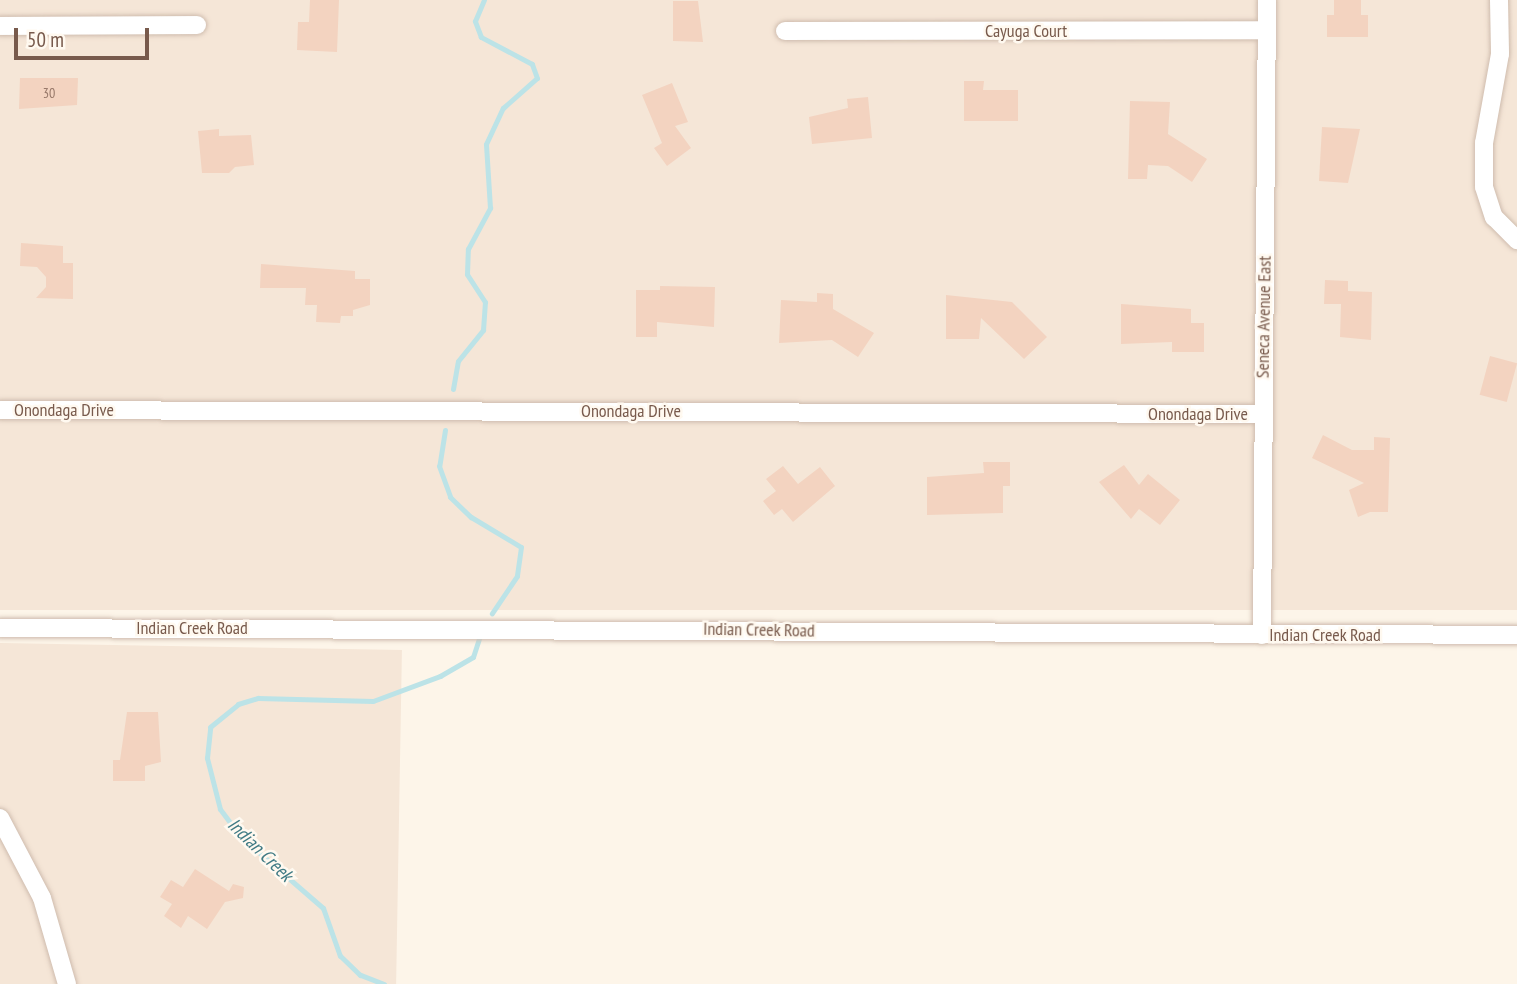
<!DOCTYPE html>
<style>
body{margin:0}
#map{position:relative;width:1517px;height:984px;overflow:hidden;background:#fdf5e9;font-family:"PT Sans Narrow",sans-serif}
div>[style]{position:absolute}
[style*='--x']{left:calc(var(--x)*1px);top:calc(var(--y)*1px);width:calc(var(--w)*1px);rotate:calc(var(--a)*1deg)}
.residential>*{inset:0;background:#f5e6d7;transform-origin:0 0}
.stream>*{height:5px;margin:-2.5px;padding:0 2.5px;transform-origin:2.5px;border-radius:2.5px;background:#bce3e7}
.building>*{inset:0;background:#f3d3c0;transform-origin:0 0}
.roads{filter:drop-shadow(0 0 2px #cfbcae) drop-shadow(0 0 2px #cfbcae)}
.minor>*{height:18px;margin:-9px;padding:0 9px;transform-origin:9px;border-radius:9px;background:#fff}
span{translate:-50% -50%;white-space:nowrap;text-align:center;line-height:1.15;-webkit-text-stroke:5px #fff9f0;paint-order:stroke}
.number-label{font-size:14px;color:#977869}
.number-label span{-webkit-text-stroke-width:0}
.street-label{font-size:18px;color:#785a4c}
.water-label{font-size:19px;color:#417b85;font-style:italic}
.scale{position:absolute;left:14px;top:28px;width:135px;height:32px;box-sizing:border-box;border:4px solid #785a4c;border-top:0;padding-left:9px;font-size:21px;line-height:24px;white-space:nowrap;color:#785a4c;-webkit-text-stroke:5px #fff9f0;paint-order:stroke}
</style>
<div id="map">
<div class="residential">
<div style="left:0;top:0;width:1517px;height:610px"></div>
<div style="left:0;top:643px;width:402px;height:341px;rotate:1deg"></div>
</div>
<div class="stream">
<div style="--x:453;--y:389;--w:28;--a:-80"></div>
<div style="--x:458;--y:361;--w:40;--a:-51"></div>
<div style="--x:483;--y:330;--w:28;--a:-86"></div>
<div style="--x:485;--y:302;--w:33;--a:-123"></div>
<div style="--x:467;--y:274;--w:25;--a:-88"></div>
<div style="--x:468;--y:249;--w:47;--a:-61.8"></div>
<div style="--x:490;--y:208;--w:64;--a:-93.6"></div>
<div style="--x:486;--y:144;--w:40;--a:-65"></div>
<div style="--x:503;--y:108;--w:45;--a:-41.4"></div>
<div style="--x:537;--y:78;--w:15;--a:-110"></div>
<div style="--x:532;--y:64;--w:58;--a:-152.1"></div>
<div style="--x:481;--y:37;--w:17;--a:-111"></div>
<div style="--x:475;--y:21;--w:23;--a:-67"></div>
<div style="--x:445;--y:430;--w:36;--a:99"></div>
<div style="--x:439;--y:466;--w:33;--a:70"></div>
<div style="--x:450;--y:497;--w:29;--a:44"></div>
<div style="--x:471;--y:517;--w:58;--a:31"></div>
<div style="--x:521;--y:547;--w:29;--a:98"></div>
<div style="--x:517;--y:576;--w:45;--a:124"></div>
<div style="--x:384;--y:984;--w:26;--a:-159"></div>
<div style="--x:360;--y:975;--w:28;--a:-136"></div>
<div style="--x:340;--y:956;--w:51;--a:-109.5"></div>
<div style="--x:323;--y:908;--w:108;--a:-139.1"></div>
<div style="--x:241;--y:837;--w:35;--a:-127"></div>
<div style="--x:220;--y:809;--w:53;--a:-104.3"></div>
<div style="--x:207;--y:758;--w:31;--a:-84"></div>
<div style="--x:210;--y:727;--w:36;--a:-39"></div>
<div style="--x:238;--y:704;--w:21;--a:-17"></div>
<div style="--x:258;--y:698;--w:115;--a:1.5"></div>
<div style="--x:373;--y:701;--w:72;--a:-20.5"></div>
<div style="--x:440;--y:676;--w:38;--a:-30"></div>
<div style="--x:473;--y:657;--w:20;--a:-72"></div>
</div>
<div class="building">
<div style="clip-path:polygon(310px 0,339px 0,337px 52px,297px 50px,298px 22px,309px 22px)"></div>
<div style="clip-path:polygon(1334px 0,1361px 0,1361px 15px,1368px 15px,1368px 37px,1327px 37px,1327px 15px,1334px 15px)"></div>
<div style="clip-path:polygon(673px 1px,698px 1px,703px 42px,673px 41px)"></div>
<div style="clip-path:polygon(20px 78px,78px 78px,77px 105px,19px 109px)"></div>
<div style="clip-path:polygon(964px 81px,984px 81px,983px 90px,1018px 90px,1018px 121px,964px 121px)"></div>
<div style="clip-path:polygon(672px 83px,688px 122px,675px 126px,691px 148px,667px 166px,654px 148px,662px 143px,642px 95px)"></div>
<div style="clip-path:polygon(868px 97px,872px 138px,812px 144px,809px 117px,848px 108px,847px 99px)"></div>
<div style="clip-path:polygon(1130px 101px,1170px 102px,1168px 134px,1207px 159px,1192px 182px,1168px 166px,1148px 165px,1147px 179px,1128px 179px)"></div>
<div style="clip-path:polygon(1322px 127px,1360px 129px,1348px 183px,1319px 181px)"></div>
<div style="clip-path:polygon(219px 129px,219px 136px,251px 135px,254px 165px,235px 167px,229px 173px,202px 173px,198px 131px)"></div>
<div style="clip-path:polygon(21px 243px,63px 246px,63px 263px,73px 263px,73px 299px,36px 298px,46px 287px,46px 277px,37px 267px,20px 266px)"></div>
<div style="clip-path:polygon(261px 264px,355px 271px,355px 279px,370px 279px,370px 305px,353px 310px,353px 316px,341px 316px,340px 323px,316px 322px,317px 305px,305px 305px,306px 288px,260px 288px)"></div>
<div style="clip-path:polygon(1325px 280px,1348px 281px,1348px 291px,1372px 292px,1371px 340px,1340px 337px,1341px 304px,1324px 304px)"></div>
<div style="clip-path:polygon(660px 286px,715px 287px,714px 327px,657px 322px,657px 337px,636px 337px,636px 290px,660px 290px)"></div>
<div style="clip-path:polygon(817px 293px,833px 294px,833px 309px,874px 333px,858px 357px,832px 340px,779px 343px,781px 300px,817px 302px)"></div>
<div style="clip-path:polygon(946px 295px,1012px 302px,1047px 337px,1024px 359px,981px 318px,979px 339px,946px 339px)"></div>
<div style="clip-path:polygon(1121px 304px,1191px 309px,1191px 323px,1204px 323px,1204px 352px,1172px 352px,1172px 342px,1121px 344px)"></div>
<div style="left:1490px;top:356px;width:28px;height:40px;rotate:15deg"></div>
<div style="clip-path:polygon(1323px 435px,1352px 450px,1374px 450px,1374px 437px,1390px 438px,1388px 512px,1370px 512px,1358px 517px,1349px 490px,1364px 483px,1312px 458px)"></div>
<div style="clip-path:polygon(983px 462px,1010px 462px,1010px 486px,1003px 486px,1003px 513px,927px 515px,927px 477px,984px 473px)"></div>
<div style="clip-path:polygon(1124px 465px,1139px 485px,1148px 474px,1180px 500px,1160px 525px,1139px 509px,1131px 519px,1099px 482px)"></div>
<div style="clip-path:polygon(783px 466px,798px 484px,820px 467px,835px 486px,793px 522px,782px 509px,774px 515px,763px 501px,776px 491px,766px 479px)"></div>
<div style="clip-path:polygon(127px 712px,158px 712px,161px 762px,145px 766px,145px 781px,113px 781px,113px 760px,120px 760px)"></div>
<div style="clip-path:polygon(195px 869px,229px 891px,233px 884px,244px 887px,243px 898px,225px 902px,207px 929px,188px 916px,181px 928px,164px 916px,172px 904px,160px 897px,171px 880px,183px 887px)"></div>
</div>
<div class="roads">
<div class="minor">
<div style="--x:1499;--y:0;--w:54;--a:88.9"></div>
<div style="--x:1500;--y:54;--w:90;--a:100.2"></div>
<div style="--x:1484;--y:143;--w:44;--a:90"></div>
<div style="--x:1484;--y:187;--w:32;--a:72"></div>
<div style="--x:1494;--y:217;--w:33;--a:45"></div>
<div style="--x:0;--y:26;--w:197;--a:-0.3"></div>
<div style="--x:785;--y:31;--w:481;--a:-0.1"></div>
<div style="--x:0;--y:410;--w:1263;--a:0.18"></div>
<div style="--x:0;--y:628;--w:1517;--a:0.26"></div>
<div style="--x:1262;--y:635;--w:635;--a:-89.55"></div>
<div style="--x:0;--y:818;--w:90;--a:62.3"></div>
<div style="--x:42;--y:898;--w:90;--a:73.8"></div>
</div>
</div>
<div class="number-label">
<span style="left:49px;top:93px">30</span>
</div>
<div class="street-label">
<span style="left:1026px;top:31px">Cayuga Court</span>
<span style="left:1264px;top:317px;rotate:-89deg">Seneca Avenue East</span>
<span style="left:64px;top:410px">Onondaga Drive</span>
<span style="left:631px;top:411px">Onondaga Drive</span>
<span style="left:1198px;top:414px">Onondaga Drive</span>
<span style="left:192px;top:628px">Indian Creek Road</span>
<span style="left:759px;top:630px;rotate:1deg">Indian Creek Road</span>
<span style="left:1325px;top:635px">Indian Creek Road</span>
</div>
<div class="water-label">
<span style="left:260px;top:850px;rotate:44deg">Indian Creek</span>
</div>
<div class="scale">50 m</div>
</div>
